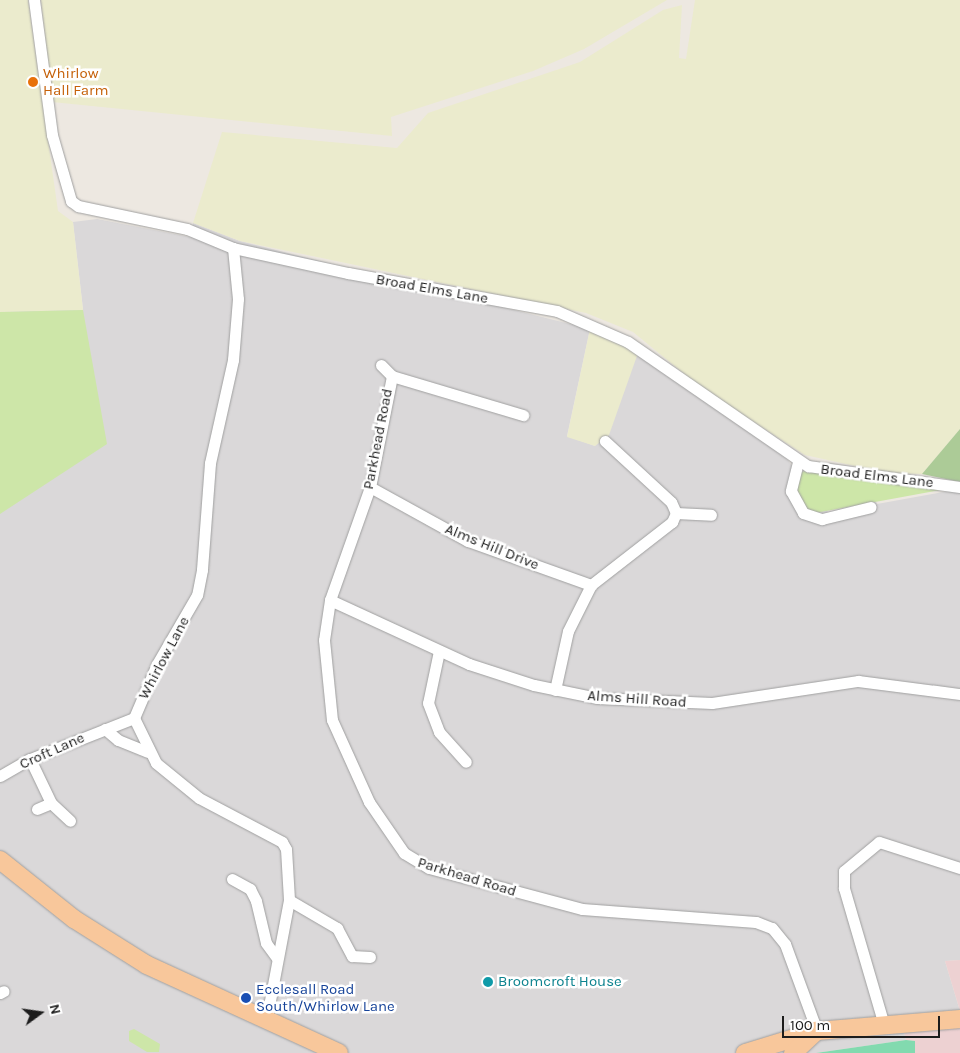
<!DOCTYPE html>
<style>
body{margin:0}
#map{position:relative;width:960px;height:1053px;overflow:hidden;background:#ede8e1;font-family:Karla,sans-serif}
div>[style]{position:absolute}
[style*='--x']{left:calc(var(--x)*1px);top:calc(var(--y)*1px);width:calc(var(--w)*1px);rotate:calc(var(--a)*1deg)}
.residential>*{inset:0;background:#dad8d9}
.commercial>*{inset:0;background:#edd1d2}
.farmland>*{inset:0;background:#ebebcd}
.grass>*{inset:0;background:#cde6a8}
.forest>*{inset:0;background:#accb97}
.pitch>*{inset:0;background:#82daaf}
.roads{filter:drop-shadow(0 0 1px #a0a0a0) drop-shadow(0 0 1px #a0a0a0)}
.minor>*{height:11px;margin:-5.5px;padding:0 5.5px;transform-origin:5.5px;border-radius:5.5px;background:#fff}
.primary>*{height:18px;margin:-9px;padding:0 9px;transform-origin:9px;border-radius:9px;background:#f8c79b}
.dots>*{width:14px;height:14px;translate:-50% -50%;box-sizing:border-box;border:2px solid #fff;border-radius:50%}
span{translate:-50% -50%;white-space:nowrap;text-align:center;line-height:1.15;-webkit-text-stroke:5px #fff;paint-order:stroke}
.food-label{font-size:15px;color:#c56008}
.left{translate:0 -50%;text-align:left}
.street-label{font-size:15px;color:#1c1c1c}
.culture-label{font-size:15px;color:#0d838f}
.transit-label{font-size:15px;color:#164399}
.north{position:absolute;left:15px;top:988px;width:50px;height:50px;-webkit-text-stroke:4px #fff;paint-order:stroke;rotate:76deg;font-size:14px;font-weight:700;line-height:20px;text-align:center;color:#1c1c1c}
.north::after{content:'';display:block;margin:auto;width:18px;height:22px;background:#1c1c1c;clip-path:polygon(50% 0,100% 100%,50% 72%,0 100%)}
.scale{position:absolute;left:782px;top:1016px;width:158px;height:22px;box-sizing:border-box;border:2px solid #1c1c1c;border-top:0;padding-left:6px;font-size:15px;line-height:18px;white-space:nowrap;color:#1c1c1c;-webkit-text-stroke:4px #fff;paint-order:stroke}
</style>
<div id="map">
<div class="residential">
<div style="clip-path:polygon(97px 219px,190px 237px,193px 223px,240px 241px,590px 329px,567px 436px,595px 446px,638px 353px,786px 458px,828px 512px,875px 500px,877px 504px,960px 489px,960px 960px,945px 961px,960px 1011px,902px 1024px,906px 1040px,816px 1053px,0 1053px,0 312px,83px 309px,73px 222px)"></div>
</div>
<div class="commercial">
<div style="clip-path:polygon(960px 960px,960px 1011px,945px 961px)"></div>
<div style="clip-path:polygon(960px 1019px,960px 1053px,915px 1053px,915px 1041px,906px 1040px,902px 1024px)"></div>
</div>
<div class="farmland">
<div style="clip-path:polygon(0 0,28px 0,58px 211px,73px 222px,83px 310px,0 312px)"></div>
<div style="clip-path:polygon(41px 0,667px 0,584px 49px,533px 71px,391px 117px,392px 136px,52px 102px)"></div>
<div style="clip-path:polygon(695px 0,960px 0,960px 429px,922px 474px,887px 473px,805px 455px,704px 390px,633px 332px,586px 313px,240px 241px,193px 223px,222px 132px,397px 148px,428px 113px,580px 62px,663px 10px,682px 5px,679px 58px,686px 59px)"></div>
<div style="clip-path:polygon(590px 329px,638px 353px,609px 435px,595px 446px,567px 437px)"></div>
</div>
<div class="grass">
<div style="clip-path:polygon(83px 310px,107px 444px,0 514px,0 312px)"></div>
<div style="clip-path:polygon(807px 470px,946px 489px,815px 513px,803px 508px,795px 495px,800px 473px)"></div>
<div style="clip-path:polygon(134px 1029px,160px 1044px,159px 1052px,147px 1052px,129px 1041px,129px 1031px)"></div>
</div>
<div class="forest">
<div style="clip-path:polygon(960px 429px,960px 482px,922px 474px)"></div>
</div>
<div class="pitch">
<div style="clip-path:polygon(906px 1040px,915px 1041px,915px 1053px,816px 1053px)"></div>
</div>
<div class="roads">
<div class="minor">
<div style="--x:34;--y:0;--w:136;--a:82.4"></div>
<div style="--x:52;--y:135;--w:69;--a:73.9"></div>
<div style="--x:71;--y:201;--w:9;--a:36"></div>
<div style="--x:78;--y:206;--w:111;--a:11.9"></div>
<div style="--x:187;--y:229;--w:50;--a:22.4"></div>
<div style="--x:233;--y:248;--w:118;--a:12.3"></div>
<div style="--x:348;--y:273;--w:212;--a:10.3"></div>
<div style="--x:557;--y:311;--w:77;--a:23.6"></div>
<div style="--x:628;--y:342;--w:219;--a:34.6"></div>
<div style="--x:808;--y:466;--w:153;--a:7.9"></div>
<div style="--x:233;--y:248;--w:51;--a:84.4"></div>
<div style="--x:238;--y:299;--w:61;--a:94.7"></div>
<div style="--x:233;--y:360;--w:106;--a:102.6"></div>
<div style="--x:210;--y:463;--w:107;--a:94.3"></div>
<div style="--x:202;--y:570;--w:25;--a:101"></div>
<div style="--x:197;--y:595;--w:80;--a:120.1"></div>
<div style="--x:157;--y:664;--w:59;--a:113.1"></div>
<div style="--x:134;--y:718;--w:50;--a:63.9"></div>
<div style="--x:156;--y:763;--w:55;--a:39.1"></div>
<div style="--x:199;--y:798;--w:94;--a:27.9"></div>
<div style="--x:282;--y:842;--w:8;--a:60"></div>
<div style="--x:286;--y:849;--w:51;--a:86.6"></div>
<div style="--x:289;--y:900;--w:124;--a:100.7"></div>
<div style="--x:381;--y:365;--w:16;--a:45"></div>
<div style="--x:392;--y:376;--w:113;--a:101.2"></div>
<div style="--x:370;--y:487;--w:120;--a:109.5"></div>
<div style="--x:330;--y:600;--w:40;--a:98.5"></div>
<div style="--x:324;--y:640;--w:80;--a:84.3"></div>
<div style="--x:332;--y:720;--w:90;--a:65.7"></div>
<div style="--x:369;--y:802;--w:62;--a:55.5"></div>
<div style="--x:404;--y:853;--w:29;--a:31"></div>
<div style="--x:429;--y:868;--w:158;--a:15"></div>
<div style="--x:582;--y:909;--w:174;--a:4.3"></div>
<div style="--x:756;--y:922;--w:17;--a:21"></div>
<div style="--x:772;--y:928;--w:21;--a:51"></div>
<div style="--x:785;--y:944;--w:93;--a:69.8"></div>
<div style="--x:392;--y:376;--w:137;--a:16.6"></div>
<div style="--x:798;--y:462;--w:30;--a:104"></div>
<div style="--x:791;--y:491;--w:25;--a:61"></div>
<div style="--x:803;--y:513;--w:20;--a:18"></div>
<div style="--x:822;--y:519;--w:50;--a:-13.8"></div>
<div style="--x:370;--y:487;--w:112;--a:28.9"></div>
<div style="--x:468;--y:541;--w:131;--a:19.7"></div>
<div style="--x:676;--y:513;--w:35;--a:3"></div>
<div style="--x:330;--y:600;--w:153;--a:24.7"></div>
<div style="--x:469;--y:664;--w:68;--a:17.9"></div>
<div style="--x:534;--y:685;--w:64;--a:11.7"></div>
<div style="--x:597;--y:698;--w:115;--a:2.5"></div>
<div style="--x:712;--y:703;--w:148;--a:-8.6"></div>
<div style="--x:858;--y:681;--w:103;--a:7.3"></div>
<div style="--x:439;--y:651;--w:53;--a:101.9"></div>
<div style="--x:428;--y:703;--w:31;--a:69"></div>
<div style="--x:439;--y:732;--w:40;--a:48"></div>
<div style="--x:555;--y:690;--w:60;--a:-77.6"></div>
<div style="--x:568;--y:631;--w:51;--a:-63.4"></div>
<div style="--x:591;--y:585;--w:103;--a:-37.9"></div>
<div style="--x:672;--y:522;--w:10;--a:-66"></div>
<div style="--x:676;--y:513;--w:12;--a:-114"></div>
<div style="--x:671;--y:502;--w:90;--a:-137.3"></div>
<div style="--x:105;--y:729;--w:17;--a:40"></div>
<div style="--x:118;--y:740;--w:32;--a:22"></div>
<div style="--x:30;--y:759;--w:49;--a:64.5"></div>
<div style="--x:51;--y:803;--w:26;--a:43"></div>
<div style="--x:0;--y:776;--w:34;--a:-30"></div>
<div style="--x:30;--y:759;--w:112;--a:-21.5"></div>
<div style="--x:37;--y:809;--w:15;--a:-23"></div>
<div style="--x:232;--y:879;--w:21;--a:29"></div>
<div style="--x:250;--y:889;--w:13;--a:63"></div>
<div style="--x:256;--y:901;--w:43;--a:76.6"></div>
<div style="--x:266;--y:943;--w:19;--a:54"></div>
<div style="--x:289;--y:900;--w:56;--a:30.3"></div>
<div style="--x:337;--y:928;--w:32;--a:62"></div>
<div style="--x:352;--y:956;--w:18;--a:3"></div>
<div style="--x:0;--y:993;--w:4;--a:-27"></div>
<div style="--x:884;--y:1025;--w:143;--a:-106.3"></div>
<div style="--x:844;--y:888;--w:17;--a:-90"></div>
<div style="--x:844;--y:871;--w:45;--a:-39.6"></div>
<div style="--x:879;--y:842;--w:85;--a:17.8"></div>
</div>
<div class="primary">
<div style="--x:0;--y:860;--w:95;--a:38.6"></div>
<div style="--x:74;--y:919;--w:86;--a:32.2"></div>
<div style="--x:147;--y:965;--w:211;--a:24.6"></div>
<div style="--x:745;--y:1053;--w:75;--a:-17"></div>
<div style="--x:817;--y:1031;--w:144;--a:-4.8"></div>
<div style="--x:793;--y:1053;--w:33;--a:-43"></div>
</div>
</div>
<div class="dots">
<div style="left:33px;top:82px;background:#e8710a"></div>
<div style="left:488px;top:982px;background:#0f9aa8"></div>
<div style="left:246px;top:998px;background:#1a4fb4"></div>
</div>
<div class="food-label">
<span class="left" style="left:43px;top:82px">Whirlow<br>Hall Farm</span>
</div>
<div class="street-label">
<span style="left:432px;top:289px;rotate:10deg">Broad Elms Lane</span>
<span style="left:378px;top:439px;rotate:-79deg">Parkhead Road</span>
<span style="left:877px;top:476px;rotate:7deg">Broad Elms Lane</span>
<span style="left:492px;top:547px;rotate:22deg">Alms Hill Drive</span>
<span style="left:164px;top:658px;rotate:-62deg">Whirlow Lane</span>
<span style="left:637px;top:699px;rotate:4deg">Alms Hill Road</span>
<span style="left:52px;top:751px;rotate:-24deg">Croft Lane</span>
<span style="left:467px;top:877px;rotate:17deg">Parkhead Road</span>
</div>
<div class="culture-label">
<span class="left" style="left:498px;top:982px">Broomcroft House</span>
</div>
<div class="transit-label">
<span class="left" style="left:256px;top:998px">Ecclesall Road<br>South/Whirlow Lane</span>
</div>
<div class="north">N</div>
<div class="scale">100 m</div>
</div>
